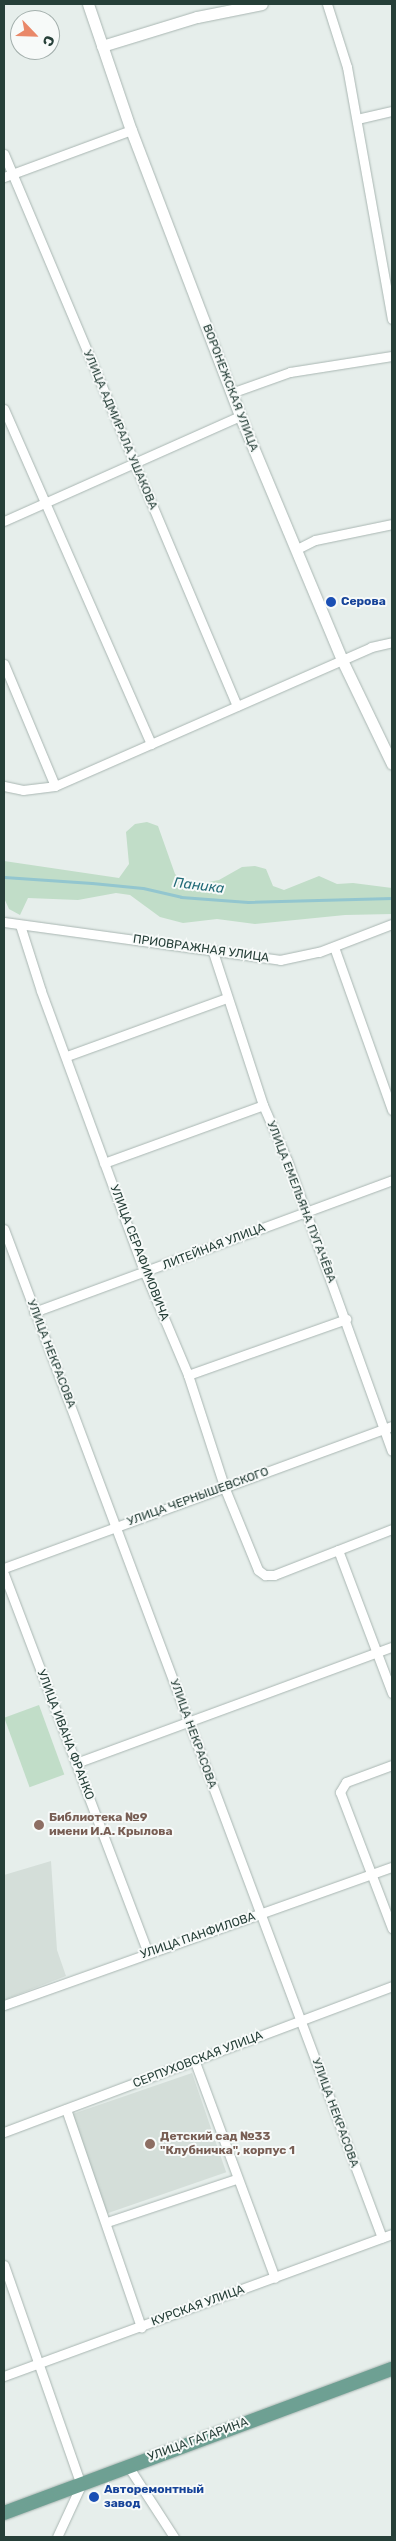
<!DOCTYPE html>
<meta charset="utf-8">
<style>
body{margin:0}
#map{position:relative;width:396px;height:2541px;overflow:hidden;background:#e6eeeb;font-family:Rubik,sans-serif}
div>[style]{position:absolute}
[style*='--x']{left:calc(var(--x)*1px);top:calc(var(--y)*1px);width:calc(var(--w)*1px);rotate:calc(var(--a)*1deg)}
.built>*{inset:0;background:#d4ded9;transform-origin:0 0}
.green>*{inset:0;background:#c1ddc8;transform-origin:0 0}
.stream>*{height:3px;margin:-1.5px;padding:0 1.5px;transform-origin:1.5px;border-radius:1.5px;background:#93c6cf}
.roads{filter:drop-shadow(0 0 1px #a9b6b2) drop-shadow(0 0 1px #a9b6b2)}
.minor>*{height:9px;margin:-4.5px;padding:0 4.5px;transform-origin:4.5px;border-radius:4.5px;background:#fff}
.tertiary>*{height:11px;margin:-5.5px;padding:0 5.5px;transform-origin:5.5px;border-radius:5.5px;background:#fff}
.primary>*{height:14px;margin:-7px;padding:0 7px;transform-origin:7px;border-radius:7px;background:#6ea093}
.dots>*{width:14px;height:14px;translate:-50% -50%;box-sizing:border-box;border:2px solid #f7faf9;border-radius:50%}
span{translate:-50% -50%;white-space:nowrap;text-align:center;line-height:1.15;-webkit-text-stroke:4px #f7faf9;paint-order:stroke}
.street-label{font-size:12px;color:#263f38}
.transit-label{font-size:12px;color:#164399;font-weight:700}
.left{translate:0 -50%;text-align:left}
.education-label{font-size:12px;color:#785e54;font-weight:700}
.water-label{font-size:14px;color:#236b78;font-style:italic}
.frame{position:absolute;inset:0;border:5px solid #263f38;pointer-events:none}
.north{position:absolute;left:10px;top:10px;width:50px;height:50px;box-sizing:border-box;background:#f7faf9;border:1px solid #a3afac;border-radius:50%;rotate:114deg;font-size:14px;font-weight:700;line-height:20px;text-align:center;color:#263f38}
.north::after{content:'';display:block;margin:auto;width:18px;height:22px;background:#e98869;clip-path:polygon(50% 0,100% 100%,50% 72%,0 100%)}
</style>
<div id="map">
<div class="built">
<div style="clip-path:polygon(51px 1861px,57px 1950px,66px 1976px,4px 2000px,4px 1875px)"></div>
<div style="left:192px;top:2073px;width:105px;height:127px;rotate:71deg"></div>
</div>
<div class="green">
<div style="clip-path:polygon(147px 822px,158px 826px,175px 874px,188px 886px,219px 880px,242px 867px,255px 866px,266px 869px,273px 886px,284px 890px,319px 876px,337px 884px,353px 883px,392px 888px,392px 914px,345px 915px,255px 924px,217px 919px,183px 923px,160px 917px,130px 895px,116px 893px,78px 900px,28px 898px,20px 915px,9px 909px,4px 898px,4px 861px,119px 878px,129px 864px,126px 832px,135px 824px)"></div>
<div style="left:39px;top:1705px;width:74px;height:37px;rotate:70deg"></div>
</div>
<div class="stream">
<div style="--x:4;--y:877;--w:88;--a:3.9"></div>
<div style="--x:92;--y:883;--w:51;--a:5.6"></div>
<div style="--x:143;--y:888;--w:39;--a:13"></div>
<div style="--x:181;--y:897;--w:67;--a:4.3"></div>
<div style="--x:248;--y:902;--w:144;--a:-1.6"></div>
</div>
<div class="roads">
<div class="minor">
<div style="--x:327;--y:4;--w:66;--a:72.4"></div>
<div style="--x:347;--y:67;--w:256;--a:79.9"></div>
<div style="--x:357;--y:119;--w:36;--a:-13"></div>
<div style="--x:4;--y:154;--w:599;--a:67.12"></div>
<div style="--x:4;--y:177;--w:135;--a:-20.3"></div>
<div style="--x:231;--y:393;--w:63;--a:-19.6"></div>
<div style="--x:290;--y:372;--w:103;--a:-8.9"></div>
<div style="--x:4;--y:409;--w:366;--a:66.3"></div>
<div style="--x:4;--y:521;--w:258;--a:-24"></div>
<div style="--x:297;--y:549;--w:20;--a:-27"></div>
<div style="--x:315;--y:540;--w:79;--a:-11.7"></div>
<div style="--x:4;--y:664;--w:132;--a:67.3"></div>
<div style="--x:4;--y:786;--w:19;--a:12"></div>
<div style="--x:23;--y:790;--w:32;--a:-7"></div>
<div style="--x:55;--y:786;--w:345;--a:-23.7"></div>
<div style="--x:371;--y:647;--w:22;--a:-13"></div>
<div style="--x:4;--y:922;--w:279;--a:7.8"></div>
<div style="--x:280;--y:960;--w:40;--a:-12"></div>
<div style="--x:319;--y:952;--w:78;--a:-21"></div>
<div style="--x:20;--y:925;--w:69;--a:72.3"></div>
<div style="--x:41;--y:991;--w:301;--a:69.8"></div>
<div style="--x:145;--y:1273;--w:111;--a:67.1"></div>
<div style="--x:188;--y:1375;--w:120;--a:72"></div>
<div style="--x:225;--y:1489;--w:87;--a:67.8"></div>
<div style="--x:258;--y:1570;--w:9;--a:36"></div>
<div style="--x:265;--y:1575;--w:9;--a:0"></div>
<div style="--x:274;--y:1575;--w:127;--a:-21.3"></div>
<div style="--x:334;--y:947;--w:173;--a:70.4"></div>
<div style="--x:213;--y:952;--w:161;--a:71.9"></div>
<div style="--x:263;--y:1105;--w:60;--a:66.4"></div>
<div style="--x:287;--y:1160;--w:309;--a:70.2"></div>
<div style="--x:67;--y:1056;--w:169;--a:-20"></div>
<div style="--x:104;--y:1163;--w:169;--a:-20"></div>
<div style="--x:4;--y:1229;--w:1077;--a:69.46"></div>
<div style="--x:34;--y:1312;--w:382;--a:-20.2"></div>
<div style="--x:188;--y:1375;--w:168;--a:-19.5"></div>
<div style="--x:338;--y:1550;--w:153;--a:69.3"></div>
<div style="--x:4;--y:1568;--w:413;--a:-20.1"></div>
<div style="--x:4;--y:1574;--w:405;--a:69.2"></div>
<div style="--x:76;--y:1763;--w:337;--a:-20.2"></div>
<div style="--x:392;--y:1765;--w:49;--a:159.7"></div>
<div style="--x:346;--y:1782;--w:12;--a:121"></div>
<div style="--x:340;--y:1792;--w:146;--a:69.1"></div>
<div style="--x:4;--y:2005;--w:412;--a:-19.6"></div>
<div style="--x:195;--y:2062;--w:230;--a:69.7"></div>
<div style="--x:66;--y:2109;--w:231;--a:71"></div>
<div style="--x:4;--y:2132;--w:415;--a:-20.6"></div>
<div style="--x:107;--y:2222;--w:136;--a:-18.4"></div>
<div style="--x:4;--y:2265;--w:233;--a:70.7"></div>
<div style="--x:81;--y:2485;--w:57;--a:114.8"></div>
<div style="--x:4;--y:2376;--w:413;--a:-20.1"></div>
<div style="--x:128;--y:2466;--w:85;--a:57.1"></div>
</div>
<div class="tertiary">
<div style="--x:88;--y:4;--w:133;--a:71.2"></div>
<div style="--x:131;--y:130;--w:306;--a:69.1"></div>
<div style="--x:240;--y:416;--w:264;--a:67.3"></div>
<div style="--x:342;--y:660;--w:115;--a:64.3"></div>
<div style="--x:102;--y:46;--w:99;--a:-17"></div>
<div style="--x:197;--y:17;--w:66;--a:-11.3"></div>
</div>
<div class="primary">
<div style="--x:4;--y:2513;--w:414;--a:-20.4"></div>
</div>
</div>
<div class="dots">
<div style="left:331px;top:602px;background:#1a4fb4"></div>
<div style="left:39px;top:1825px;background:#8d6e63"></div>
<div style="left:150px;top:2144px;background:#8d6e63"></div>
<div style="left:94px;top:2497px;background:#1a4fb4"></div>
</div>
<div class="street-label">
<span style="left:230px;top:388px;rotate:69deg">ВОРОНЕЖСКАЯ УЛИЦА</span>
<span style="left:120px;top:430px;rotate:67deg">УЛИЦА АДМИРАЛА УШАКОВА</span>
<span style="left:201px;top:949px;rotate:8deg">ПРИОВРАЖНАЯ УЛИЦА</span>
<span style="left:301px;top:1202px;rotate:69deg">УЛИЦА ЕМЕЛЬЯНА ПУГАЧЁВА</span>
<span style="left:214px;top:1247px;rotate:-21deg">ЛИТЕЙНАЯ УЛИЦА</span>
<span style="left:139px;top:1253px;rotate:69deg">УЛИЦА СЕРАФИМОВИЧА</span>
<span style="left:51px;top:1354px;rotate:69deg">УЛИЦА НЕКРАСОВА</span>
<span style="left:198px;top:1497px;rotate:-20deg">УЛИЦА ЧЕРНЫШЕВСКОГО</span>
<span style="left:193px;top:1734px;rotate:70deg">УЛИЦА НЕКРАСОВА</span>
<span style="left:65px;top:1735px;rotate:69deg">УЛИЦА ИВАНА ФРАНКО</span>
<span style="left:198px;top:1936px;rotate:-19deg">УЛИЦА ПАНФИЛОВА</span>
<span style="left:198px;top:2060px;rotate:-21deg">СЕРПУХОВСКАЯ УЛИЦА</span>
<span style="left:335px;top:2113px;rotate:70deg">УЛИЦА НЕКРАСОВА</span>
<span style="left:198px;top:2306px;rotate:-20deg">КУРСКАЯ УЛИЦА</span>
<span style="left:198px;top:2440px;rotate:-20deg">УЛИЦА ГАГАРИНА</span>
</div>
<div class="transit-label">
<span class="left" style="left:341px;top:602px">Серова</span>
<span class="left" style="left:104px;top:2497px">Авторемонтный<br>завод</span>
</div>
<div class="education-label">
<span class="left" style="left:49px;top:1825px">Библиотека №9<br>имени И.А. Крылова</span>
<span class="left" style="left:160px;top:2144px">Детский сад №33<br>"Клубничка", корпус 1</span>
</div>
<div class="water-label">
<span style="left:199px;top:886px;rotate:7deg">Паника</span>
</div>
<div class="frame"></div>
<div class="north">С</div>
</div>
